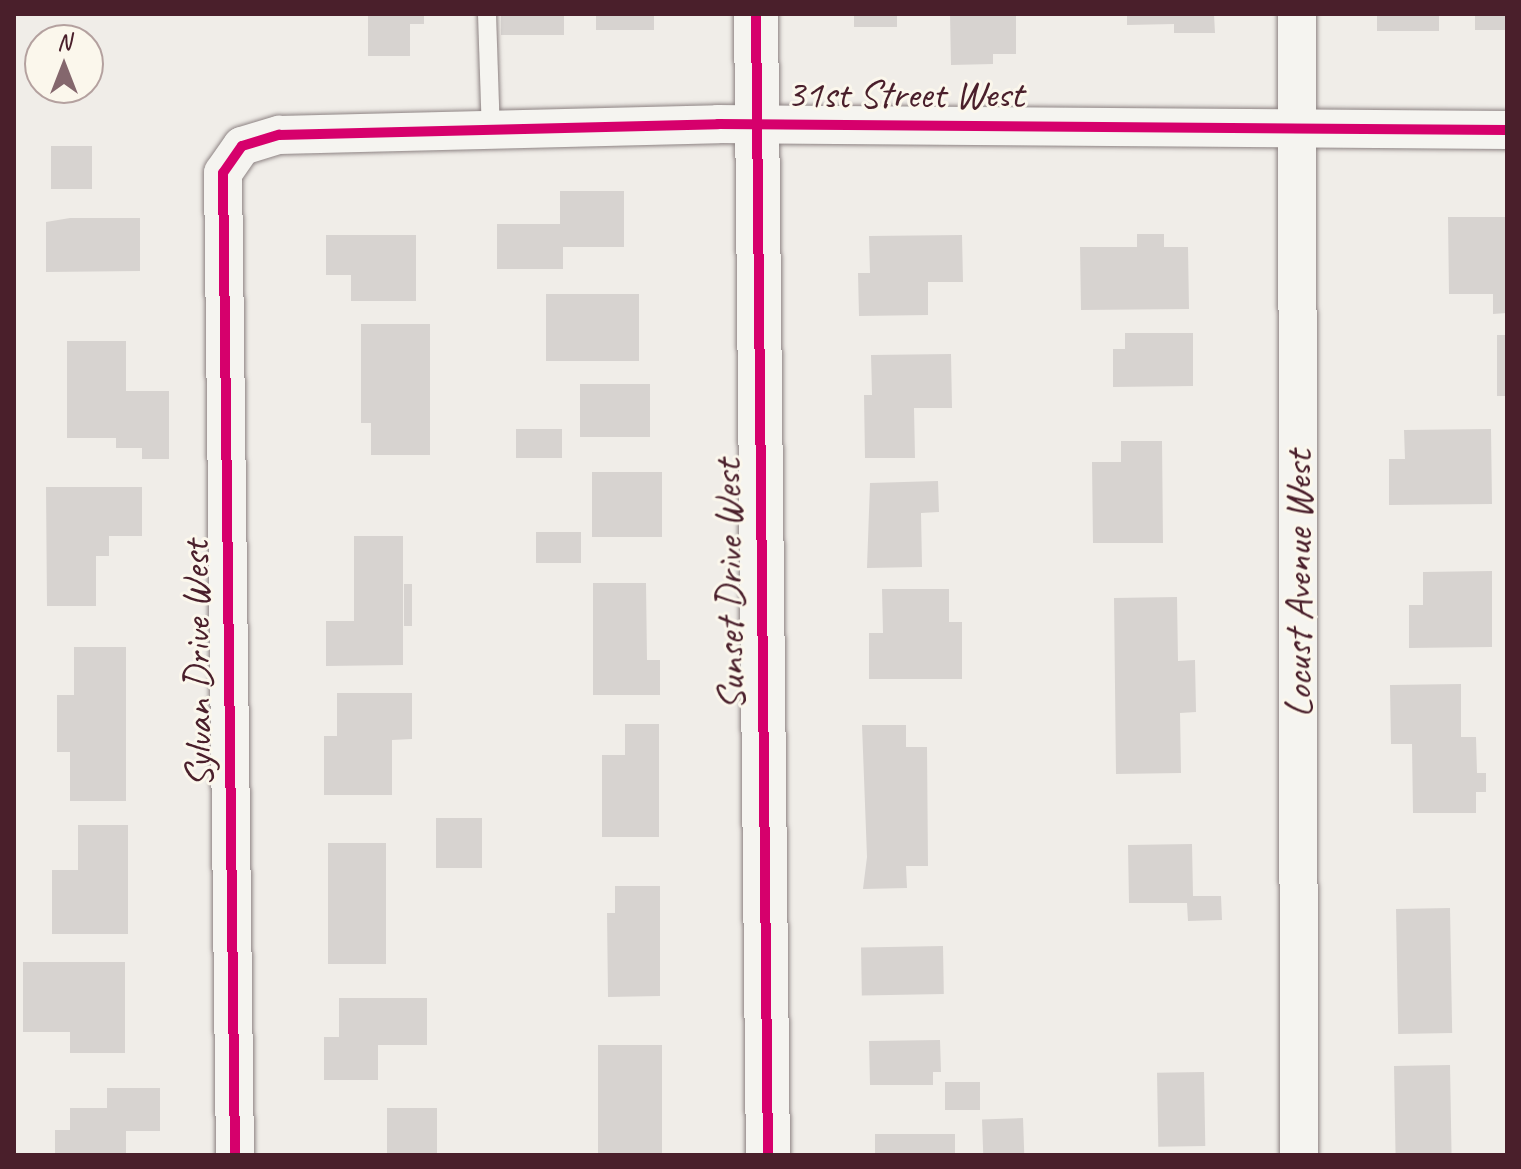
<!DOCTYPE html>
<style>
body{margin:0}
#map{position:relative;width:1521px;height:1169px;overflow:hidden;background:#f0ede8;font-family:Caveat,sans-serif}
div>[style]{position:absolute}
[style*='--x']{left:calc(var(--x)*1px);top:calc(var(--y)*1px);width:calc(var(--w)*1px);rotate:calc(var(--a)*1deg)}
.building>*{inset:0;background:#d7d3d0;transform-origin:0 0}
.roads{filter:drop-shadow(0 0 2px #8d8383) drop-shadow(0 0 2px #8d8383)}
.service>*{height:18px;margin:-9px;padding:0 9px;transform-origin:9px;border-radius:9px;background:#f5f4f0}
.minor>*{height:38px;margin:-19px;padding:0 19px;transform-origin:19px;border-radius:19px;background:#f5f4f0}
.tertiary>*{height:44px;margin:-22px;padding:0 22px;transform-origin:22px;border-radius:22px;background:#f5f4f0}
.cycleway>*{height:10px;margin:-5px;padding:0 5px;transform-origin:5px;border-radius:5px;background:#d6006c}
span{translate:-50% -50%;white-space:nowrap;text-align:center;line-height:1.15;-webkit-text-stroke:6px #fbf7ec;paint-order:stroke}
.street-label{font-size:40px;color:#4a1f2b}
.frame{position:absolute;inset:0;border:16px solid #4a1f2b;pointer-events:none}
.north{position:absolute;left:24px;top:24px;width:80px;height:80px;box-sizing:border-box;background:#fbf7ec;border:2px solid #b4a19f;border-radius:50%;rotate:0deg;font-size:22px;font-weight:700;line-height:32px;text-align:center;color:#4a1f2b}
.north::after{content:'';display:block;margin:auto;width:28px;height:36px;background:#84676d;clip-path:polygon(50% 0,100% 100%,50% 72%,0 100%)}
</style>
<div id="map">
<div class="building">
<div style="clip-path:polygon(368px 14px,424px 14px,424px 24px,410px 24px,410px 56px,368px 56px)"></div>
<div style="left:501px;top:14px;width:63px;height:21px"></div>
<div style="left:596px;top:14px;width:58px;height:16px"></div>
<div style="left:854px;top:14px;width:43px;height:13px"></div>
<div style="clip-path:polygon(950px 14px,1016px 14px,1016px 54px,993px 54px,993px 64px,951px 65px)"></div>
<div style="clip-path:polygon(1127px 14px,1214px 14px,1215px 33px,1174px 33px,1174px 24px,1127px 25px)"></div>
<div style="left:1377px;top:14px;width:62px;height:17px"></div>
<div style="left:1475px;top:14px;width:32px;height:16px"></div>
<div style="left:51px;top:146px;width:41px;height:43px"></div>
<div style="clip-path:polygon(560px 191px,624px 191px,624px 247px,563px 247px,563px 269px,497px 269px,497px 224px,560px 224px)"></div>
<div style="clip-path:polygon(1448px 217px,1507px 217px,1507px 313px,1493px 314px,1493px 294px,1449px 294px)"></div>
<div style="clip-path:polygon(70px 218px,140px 218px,140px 271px,46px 272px,46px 222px)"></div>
<div style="clip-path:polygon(1137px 234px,1164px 234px,1164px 247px,1188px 247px,1189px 309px,1081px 310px,1080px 247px,1137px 247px)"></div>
<div style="clip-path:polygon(326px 235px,416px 235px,416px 301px,351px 301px,351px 275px,326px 275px)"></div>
<div style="clip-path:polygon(962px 235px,963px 282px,928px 282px,928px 315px,859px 316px,858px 273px,870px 273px,869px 236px)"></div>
<div style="left:546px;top:294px;width:93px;height:67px"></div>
<div style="clip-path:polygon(361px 324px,430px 324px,430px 455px,371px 455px,371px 423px,361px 423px)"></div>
<div style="clip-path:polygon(1125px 333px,1193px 333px,1193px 386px,1113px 387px,1113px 349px,1125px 349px)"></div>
<div style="left:1497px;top:335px;width:10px;height:61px"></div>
<div style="clip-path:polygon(67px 341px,126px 341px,126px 391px,169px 391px,169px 459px,142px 459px,142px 448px,116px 448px,116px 438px,67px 438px)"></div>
<div style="clip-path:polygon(951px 354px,952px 408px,914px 408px,915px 458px,865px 458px,864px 395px,872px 395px,871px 355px)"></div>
<div style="left:580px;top:384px;width:70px;height:53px"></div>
<div style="left:516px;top:429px;width:46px;height:29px"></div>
<div style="clip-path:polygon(1491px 429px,1492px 504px,1389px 505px,1389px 459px,1405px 459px,1404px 430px)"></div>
<div style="clip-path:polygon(1121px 441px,1162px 441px,1163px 543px,1093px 543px,1092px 462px,1121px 462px)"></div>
<div style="left:592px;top:472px;width:70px;height:65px"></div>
<div style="clip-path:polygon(938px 481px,939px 512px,921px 513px,922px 567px,867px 568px,870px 483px)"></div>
<div style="clip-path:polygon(46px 487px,142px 487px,142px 536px,109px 536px,109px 556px,96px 556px,96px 606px,47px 606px)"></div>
<div style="left:536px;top:532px;width:45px;height:31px"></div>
<div style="clip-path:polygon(354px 536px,403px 536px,403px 665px,326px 666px,326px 621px,354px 621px)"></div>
<div style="clip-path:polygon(1492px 571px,1492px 647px,1409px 648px,1409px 605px,1423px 605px,1423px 572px)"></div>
<div style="clip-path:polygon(593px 583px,646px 583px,647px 660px,660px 660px,660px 695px,593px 695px)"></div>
<div style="left:404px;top:584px;width:8px;height:42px"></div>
<div style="clip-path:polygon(882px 589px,949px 589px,949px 622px,962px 622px,962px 679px,869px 679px,869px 633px,883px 633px)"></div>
<div style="clip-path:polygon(1177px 597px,1178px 661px,1195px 660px,1196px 712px,1180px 713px,1181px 773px,1116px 774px,1114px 598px)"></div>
<div style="clip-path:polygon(74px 647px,126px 647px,126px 801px,70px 801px,70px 752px,57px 752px,57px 695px,74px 695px)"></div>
<div style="clip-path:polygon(1461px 684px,1461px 737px,1476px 737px,1477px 773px,1486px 773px,1486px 792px,1476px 792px,1476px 813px,1413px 813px,1412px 744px,1391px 744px,1390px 685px)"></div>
<div style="clip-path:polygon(337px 693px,412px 693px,412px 739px,392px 740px,392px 795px,324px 795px,324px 736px,337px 736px)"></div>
<div style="clip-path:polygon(625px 724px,659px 724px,659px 837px,602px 837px,602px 755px,625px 755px)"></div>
<div style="clip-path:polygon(862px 725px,906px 725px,906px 747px,927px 747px,928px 866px,906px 866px,907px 888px,863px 889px,867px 857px)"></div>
<div style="left:436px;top:818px;width:46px;height:50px"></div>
<div style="clip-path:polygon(78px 825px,128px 825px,128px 934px,52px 934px,52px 870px,78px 870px)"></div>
<div style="left:328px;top:843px;width:58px;height:121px"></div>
<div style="clip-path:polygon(1192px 844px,1193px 896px,1221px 896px,1222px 920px,1188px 921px,1187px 903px,1129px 903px,1128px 845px)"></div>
<div style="clip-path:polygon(615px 886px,660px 886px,660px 996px,608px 997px,607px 913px,615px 913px)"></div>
<div style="left:1450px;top:908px;width:125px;height:54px;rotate:89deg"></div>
<div style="left:943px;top:946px;width:48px;height:82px;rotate:89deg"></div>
<div style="clip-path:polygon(23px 962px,125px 962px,125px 1053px,70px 1053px,70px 1032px,23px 1032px)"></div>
<div style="clip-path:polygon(339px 998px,427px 998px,427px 1045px,378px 1045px,378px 1080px,324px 1080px,324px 1037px,339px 1037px)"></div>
<div style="clip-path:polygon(940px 1040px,941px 1072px,933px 1072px,933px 1085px,870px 1085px,869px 1041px)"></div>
<div style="left:598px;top:1045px;width:64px;height:110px"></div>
<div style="left:1450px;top:1065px;width:90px;height:56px;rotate:89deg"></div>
<div style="left:1204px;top:1072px;width:74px;height:47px;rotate:89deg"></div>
<div style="left:945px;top:1082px;width:35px;height:28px"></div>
<div style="clip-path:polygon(107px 1088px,160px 1088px,160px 1131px,126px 1131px,126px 1155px,55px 1155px,55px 1130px,70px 1130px,70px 1108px,107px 1108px)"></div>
<div style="left:387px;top:1108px;width:50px;height:47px"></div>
<div style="left:1023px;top:1118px;width:37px;height:41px;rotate:88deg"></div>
<div style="left:955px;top:1134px;width:21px;height:80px;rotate:90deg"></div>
</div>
<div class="roads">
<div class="service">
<div style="--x:487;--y:14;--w:118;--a:88.1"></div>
</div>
<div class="minor">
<div style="--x:1297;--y:14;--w:1141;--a:89.9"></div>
<div style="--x:235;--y:1155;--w:982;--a:-90.7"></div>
<div style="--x:223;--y:173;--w:33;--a:-55"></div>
<div style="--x:242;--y:146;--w:39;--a:-17"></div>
<div style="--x:279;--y:135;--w:439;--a:-1.4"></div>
<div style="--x:718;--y:124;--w:789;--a:0.44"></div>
</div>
<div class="tertiary">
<div style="--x:756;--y:14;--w:1141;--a:89.4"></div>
</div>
</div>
<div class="cycleway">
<div style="--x:756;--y:14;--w:1141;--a:89.4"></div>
<div style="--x:235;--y:1155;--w:982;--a:-90.7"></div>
<div style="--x:223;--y:173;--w:33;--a:-55"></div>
<div style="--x:242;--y:146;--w:39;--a:-17"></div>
<div style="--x:279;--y:135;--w:439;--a:-1.4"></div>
<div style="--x:718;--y:124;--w:789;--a:0.44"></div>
</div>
<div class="street-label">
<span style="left:905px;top:94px">31st Street West</span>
<span style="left:1298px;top:584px;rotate:-90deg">Locust Avenue West</span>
<span style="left:729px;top:585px;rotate:-91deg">Sunset Drive West</span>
<span style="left:197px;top:664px;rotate:-91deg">Sylvan Drive West</span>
</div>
<div class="frame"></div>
<div class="north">N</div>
</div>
